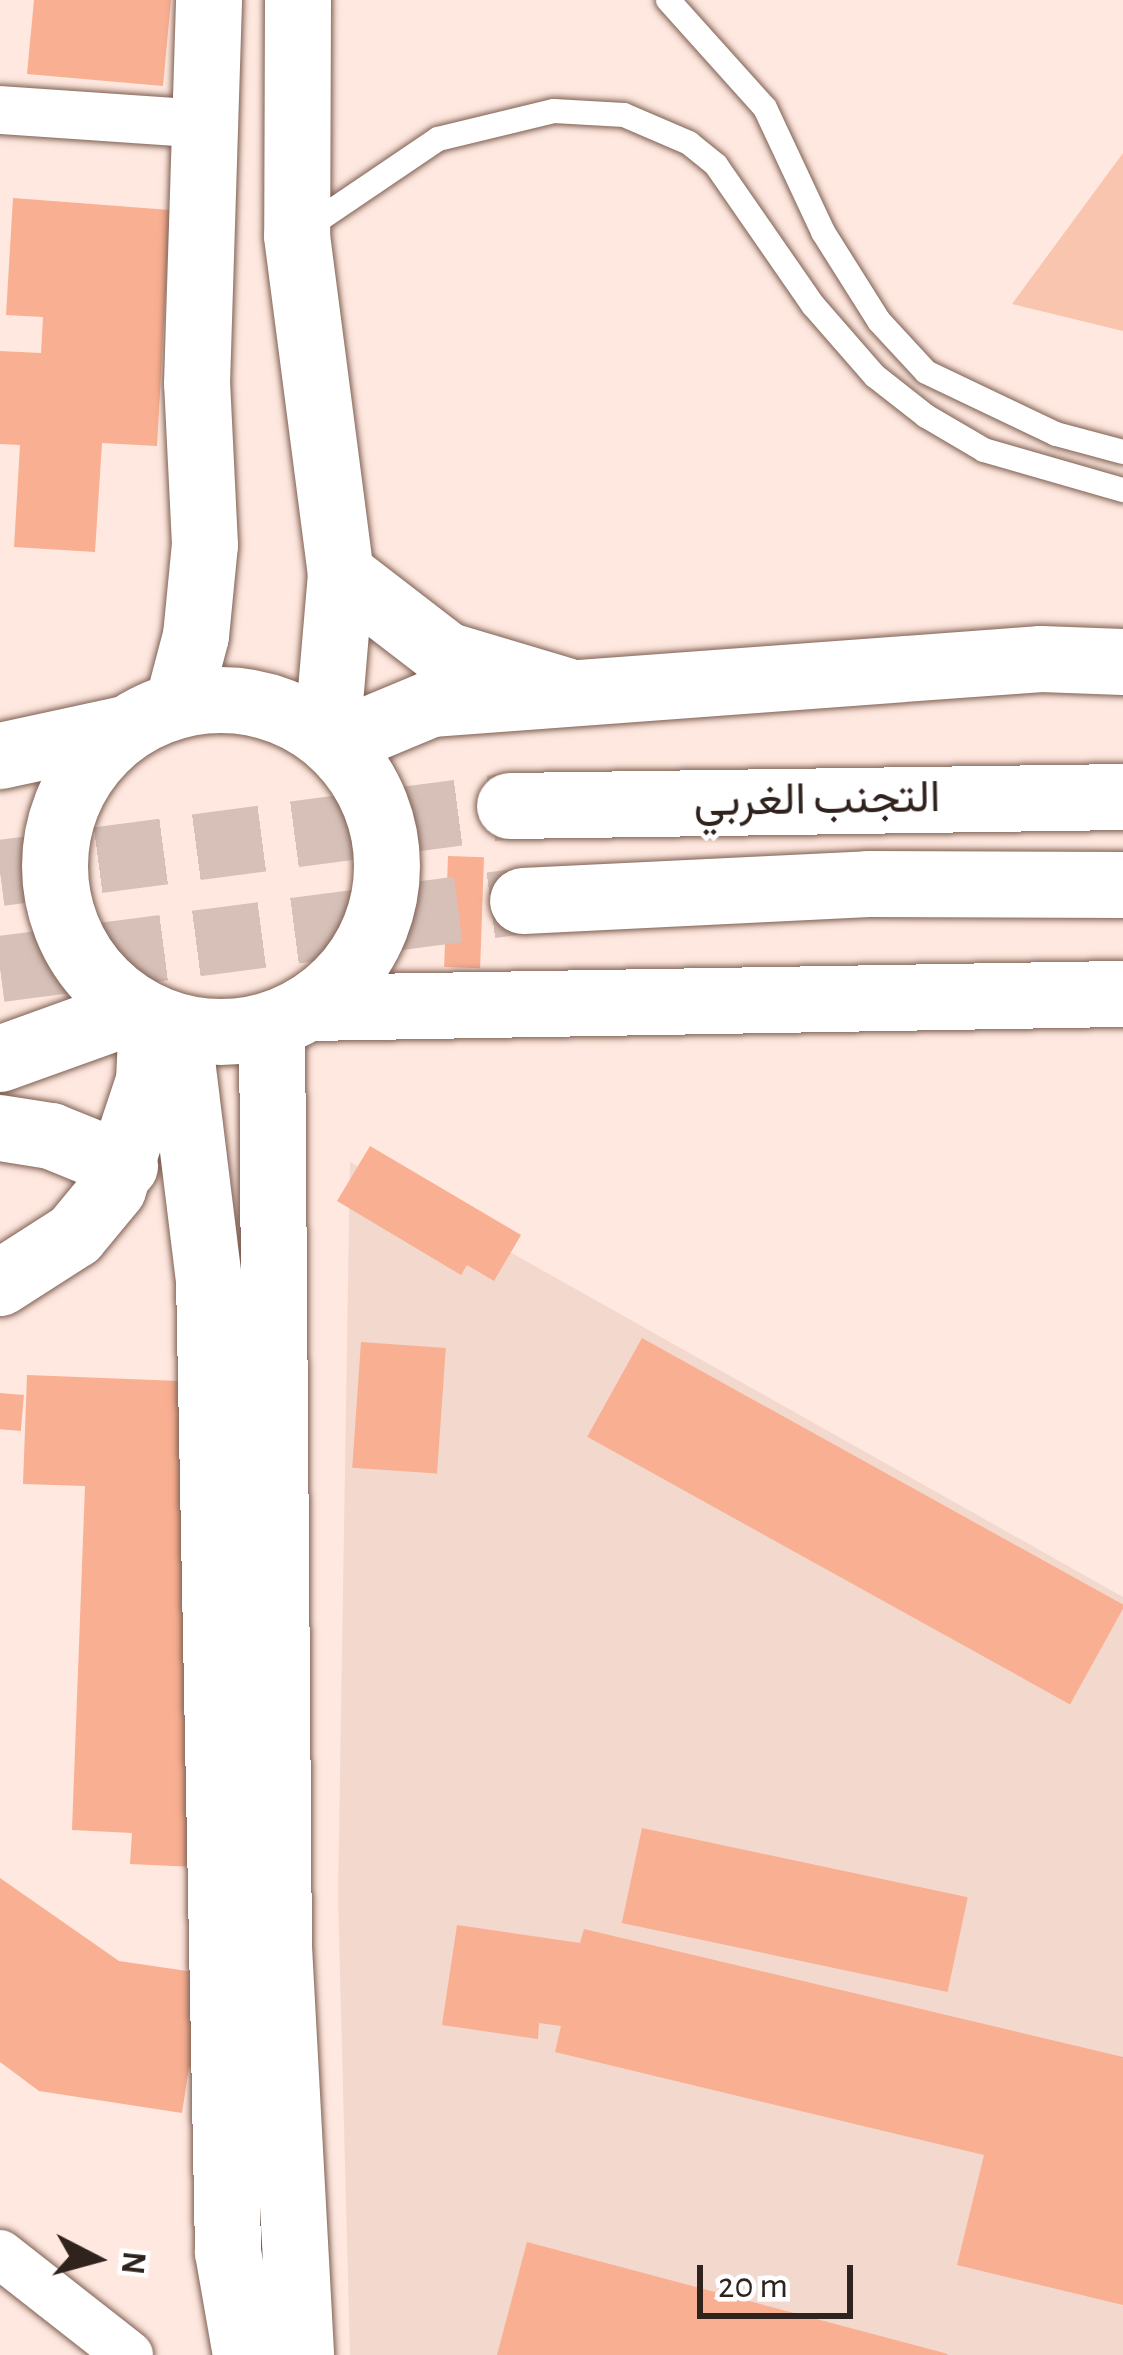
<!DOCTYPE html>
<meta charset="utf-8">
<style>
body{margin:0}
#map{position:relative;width:1123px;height:2355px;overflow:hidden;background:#ffe8df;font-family:"Alegreya Sans",Vazirmatn,sans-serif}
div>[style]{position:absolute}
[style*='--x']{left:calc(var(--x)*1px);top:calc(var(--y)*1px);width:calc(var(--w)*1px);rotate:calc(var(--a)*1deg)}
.built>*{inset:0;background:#f3d8ce}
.green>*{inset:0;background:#f9c5af}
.building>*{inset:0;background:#f9af91;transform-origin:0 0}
.highway-tunnel>*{height:66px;margin-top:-33px;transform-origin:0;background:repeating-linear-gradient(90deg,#d6c0b8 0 66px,transparent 0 99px)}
.roads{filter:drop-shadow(0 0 3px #7e5f52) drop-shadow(0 0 3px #7e5f52)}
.lane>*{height:24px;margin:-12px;padding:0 12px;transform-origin:12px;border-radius:12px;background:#fff}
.street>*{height:48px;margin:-24px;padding:0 24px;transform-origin:24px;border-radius:24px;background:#fff}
.secondary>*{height:66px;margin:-33px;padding:0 33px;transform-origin:33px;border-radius:33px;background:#fff}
.secondary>.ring{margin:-33px;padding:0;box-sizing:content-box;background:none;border:66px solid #fff;border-radius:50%}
.highway>*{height:66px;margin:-33px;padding:0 33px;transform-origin:33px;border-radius:33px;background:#fff}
span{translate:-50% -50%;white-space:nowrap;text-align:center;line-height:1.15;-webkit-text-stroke:9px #fff;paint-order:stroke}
.street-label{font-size:45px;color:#30221d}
.north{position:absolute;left:36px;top:2199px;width:120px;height:120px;-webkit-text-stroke:9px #fff;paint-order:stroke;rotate:96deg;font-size:33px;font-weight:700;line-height:48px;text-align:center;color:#30221d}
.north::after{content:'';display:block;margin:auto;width:42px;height:54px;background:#30221d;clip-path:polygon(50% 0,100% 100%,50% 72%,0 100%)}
.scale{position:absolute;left:697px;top:2265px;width:156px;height:54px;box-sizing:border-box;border:6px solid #30221d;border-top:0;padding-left:15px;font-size:36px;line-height:42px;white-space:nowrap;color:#30221d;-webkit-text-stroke:9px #fff;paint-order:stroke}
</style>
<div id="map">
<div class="built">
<div style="clip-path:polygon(350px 1162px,1123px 1597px,1123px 2355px,350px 2355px,338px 1897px)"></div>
</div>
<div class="green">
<div style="clip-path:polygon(1123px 153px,1123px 331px,1012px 304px)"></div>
</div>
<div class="building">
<div style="clip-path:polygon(34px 0,171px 0,163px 86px,27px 74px)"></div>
<div style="clip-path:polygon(13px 198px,170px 210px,157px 446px,102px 443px,95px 552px,14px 547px,20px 445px,0 444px,0 351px,41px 353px,43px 317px,6px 315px)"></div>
<div style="left:448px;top:856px;width:36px;height:111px;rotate:2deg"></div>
<div style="clip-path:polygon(370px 1146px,521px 1235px,494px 1281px,467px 1265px,461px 1275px,337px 1201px)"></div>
<div style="left:642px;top:1338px;width:552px;height:113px;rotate:29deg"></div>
<div style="left:361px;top:1342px;width:85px;height:126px;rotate:4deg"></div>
<div style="clip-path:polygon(27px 1375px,205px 1382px,194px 1867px,130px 1864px,132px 1833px,72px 1830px,85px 1486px,23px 1484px)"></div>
<div style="left:0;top:1393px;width:24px;height:36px;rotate:5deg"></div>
<div style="left:642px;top:1828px;width:333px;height:97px;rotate:12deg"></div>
<div style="clip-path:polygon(0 1878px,119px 1961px,221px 1976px,207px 2070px,189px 2067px,182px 2113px,39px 2091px,0 2062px)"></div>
<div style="clip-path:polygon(457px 1925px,580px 1943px,584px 1929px,1123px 2057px,1123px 2305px,957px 2265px,984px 2155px,555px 2052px,561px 2026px,539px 2023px,538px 2039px,442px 2025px)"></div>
<div style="clip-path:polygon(527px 2242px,948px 2354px,947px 2355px,497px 2355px)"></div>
</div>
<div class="highway-tunnel">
<div style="--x:0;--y:873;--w:514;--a:-7.48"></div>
<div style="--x:0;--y:969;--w:527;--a:-7.41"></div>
</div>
<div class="roads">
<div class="lane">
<div style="--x:668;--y:0;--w:145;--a:48.1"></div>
<div style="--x:765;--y:108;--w:137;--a:64.9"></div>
<div style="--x:823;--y:232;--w:105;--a:57.8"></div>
<div style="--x:879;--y:321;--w:69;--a:47.3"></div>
<div style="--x:926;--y:372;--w:144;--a:25.5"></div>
<div style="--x:1056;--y:434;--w:69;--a:15"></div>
<div style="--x:308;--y:227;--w:157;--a:-34.1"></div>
<div style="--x:438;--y:139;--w:119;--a:-13.6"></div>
<div style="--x:554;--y:111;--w:70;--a:3.3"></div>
<div style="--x:624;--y:115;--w:71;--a:23.3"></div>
<div style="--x:689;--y:143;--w:35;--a:39"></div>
<div style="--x:716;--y:165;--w:170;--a:55.3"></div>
<div style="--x:813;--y:305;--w:94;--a:48.9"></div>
<div style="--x:875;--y:376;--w:65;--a:38.1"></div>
<div style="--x:926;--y:416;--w:67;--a:30.4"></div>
<div style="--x:984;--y:450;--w:145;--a:16.1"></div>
</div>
<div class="street">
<div style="--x:0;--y:110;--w:205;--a:3.9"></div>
<div style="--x:0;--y:2254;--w:164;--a:38.1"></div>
</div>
<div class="secondary">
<div style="--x:298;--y:0;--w:236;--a:90.2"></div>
<div style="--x:297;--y:236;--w:341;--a:82.6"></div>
<div style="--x:341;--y:574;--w:164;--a:94.9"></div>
<div style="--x:341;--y:574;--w:133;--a:37.6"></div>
<div style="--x:446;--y:655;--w:125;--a:16.7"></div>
<div class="ring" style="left:55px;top:700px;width:266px;height:266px"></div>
<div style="--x:178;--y:704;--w:70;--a:-75.2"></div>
<div style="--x:196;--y:636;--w:91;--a:-84.4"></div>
<div style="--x:205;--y:545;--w:161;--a:-92.8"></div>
<div style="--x:197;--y:384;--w:384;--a:-88.2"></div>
<div style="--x:272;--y:1025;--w:922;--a:89.57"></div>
<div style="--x:279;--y:1947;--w:409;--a:86.9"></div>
<div style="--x:178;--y:1028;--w:253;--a:83"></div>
<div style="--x:209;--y:1279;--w:973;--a:88.88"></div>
<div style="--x:228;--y:2252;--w:105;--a:80.1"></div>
<div style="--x:0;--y:1283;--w:89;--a:-32.6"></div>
<div style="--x:75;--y:1235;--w:60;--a:-50.4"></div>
<div style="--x:113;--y:1189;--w:114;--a:-71.6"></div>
<div style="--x:149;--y:1081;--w:63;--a:-87.3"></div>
</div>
<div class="highway">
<div style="--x:335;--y:744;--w:104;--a:-22.6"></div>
<div style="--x:431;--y:704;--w:612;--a:-4.22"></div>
<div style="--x:1041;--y:659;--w:82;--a:2.1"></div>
<div style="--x:0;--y:756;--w:128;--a:-12.2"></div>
<div style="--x:510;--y:806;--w:613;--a:-0.84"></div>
<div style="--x:523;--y:901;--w:346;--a:-2.8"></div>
<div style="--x:869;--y:884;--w:254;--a:0.2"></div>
<div style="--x:309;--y:1008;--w:814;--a:-0.99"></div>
<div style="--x:0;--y:1059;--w:145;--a:-19.8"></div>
<div style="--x:0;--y:1128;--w:52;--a:8.9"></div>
<div style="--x:51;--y:1136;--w:80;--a:22.1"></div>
</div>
</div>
<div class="street-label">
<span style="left:817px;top:800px;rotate:-1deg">التجنب الغربي</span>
</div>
<div class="north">N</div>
<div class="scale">20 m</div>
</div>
